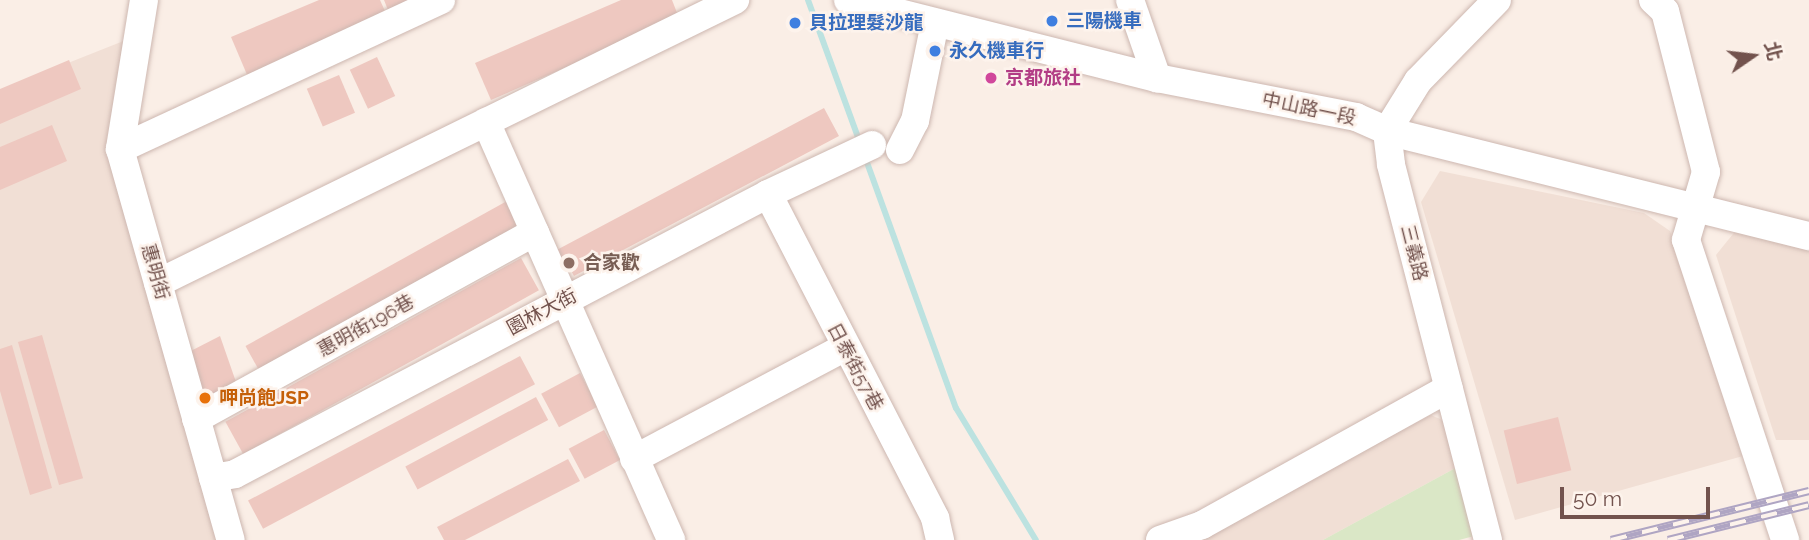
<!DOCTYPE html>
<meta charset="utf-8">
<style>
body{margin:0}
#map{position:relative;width:1809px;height:540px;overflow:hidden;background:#faeee6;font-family:Raleway,"Noto Sans TC",sans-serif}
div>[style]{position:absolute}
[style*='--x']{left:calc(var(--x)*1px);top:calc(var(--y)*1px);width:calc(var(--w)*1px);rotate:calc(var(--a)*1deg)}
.residential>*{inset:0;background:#f1dfd5}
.green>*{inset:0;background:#dae7c6}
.stream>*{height:6px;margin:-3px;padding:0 3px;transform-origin:3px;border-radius:3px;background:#bce2e0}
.building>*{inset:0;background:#eec8c0;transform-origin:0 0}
.roads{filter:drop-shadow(0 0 2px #cdb7b0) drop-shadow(0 0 2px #cdb7b0)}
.minor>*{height:28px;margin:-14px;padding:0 14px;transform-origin:14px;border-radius:14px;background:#fff}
.rail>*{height:8px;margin-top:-4px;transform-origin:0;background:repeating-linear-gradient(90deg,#fdf3ec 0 16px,#afa5c3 0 32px);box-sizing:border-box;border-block:2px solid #afa5c3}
.dots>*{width:19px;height:19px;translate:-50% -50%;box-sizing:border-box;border:4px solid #fdf3ec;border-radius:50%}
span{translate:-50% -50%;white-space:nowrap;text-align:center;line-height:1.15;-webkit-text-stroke:5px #fdf3ec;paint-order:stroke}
.shop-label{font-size:19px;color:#366cbe;font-weight:700}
.left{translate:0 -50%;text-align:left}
.hotel-label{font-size:19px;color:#b23c85;font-weight:700}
.street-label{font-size:19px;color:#72524d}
.education-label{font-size:19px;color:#785e54;font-weight:700}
.food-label{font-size:19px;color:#c56008;font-weight:700}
.north{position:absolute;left:1718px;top:21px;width:70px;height:70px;-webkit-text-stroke:5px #fdf3ec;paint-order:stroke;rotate:76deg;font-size:19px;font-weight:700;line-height:28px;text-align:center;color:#72524d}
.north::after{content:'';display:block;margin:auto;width:24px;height:32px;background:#72524d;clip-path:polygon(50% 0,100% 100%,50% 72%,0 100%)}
.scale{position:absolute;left:1560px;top:487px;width:150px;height:32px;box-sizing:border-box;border:4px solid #72524d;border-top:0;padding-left:9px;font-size:21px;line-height:24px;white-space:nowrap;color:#72524d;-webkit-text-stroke:5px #fdf3ec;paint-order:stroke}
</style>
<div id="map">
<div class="residential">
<div style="clip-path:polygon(131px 38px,113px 163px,216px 540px,0 540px,0 90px)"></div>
<div style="clip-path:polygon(1440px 171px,1644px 213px,1670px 231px,1746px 439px,1743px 456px,1515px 520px,1421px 202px)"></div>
<div style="clip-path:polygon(1737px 229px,1809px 247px,1809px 440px,1776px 440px,1716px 255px)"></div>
<div style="clip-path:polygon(1431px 415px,1451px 424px,1461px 465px,1323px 540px,1187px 540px)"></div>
</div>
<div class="green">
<div style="clip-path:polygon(1461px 465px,1478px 535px,1459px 540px,1323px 540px)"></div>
</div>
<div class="stream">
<div style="--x:808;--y:0;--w:152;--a:70"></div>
<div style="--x:865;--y:157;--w:267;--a:70.1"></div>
<div style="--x:956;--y:408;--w:154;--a:58.8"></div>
</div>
<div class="building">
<div style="clip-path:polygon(319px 0,380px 0,388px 18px,248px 77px,231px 37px)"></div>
<div style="clip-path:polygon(384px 0,410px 0,388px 10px)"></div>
<div style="clip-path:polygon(621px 0,672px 0,679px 18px,491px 100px,475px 63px)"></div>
<div style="left:377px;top:57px;width:43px;height:30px;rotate:65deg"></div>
<div style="clip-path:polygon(69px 60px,81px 89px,0 124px,0 89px)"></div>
<div style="left:339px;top:75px;width:41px;height:35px;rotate:67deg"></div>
<div style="clip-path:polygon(824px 108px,839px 136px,574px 276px,568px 265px,559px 269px,551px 253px)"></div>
<div style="clip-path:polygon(52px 125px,67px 161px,0 190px,0 147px)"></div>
<div style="left:507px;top:201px;width:33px;height:299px;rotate:61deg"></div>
<div style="left:521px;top:258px;width:37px;height:338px;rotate:61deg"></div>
<div style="left:42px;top:335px;width:149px;height:25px;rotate:74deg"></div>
<div style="clip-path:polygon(220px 336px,236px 382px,197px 402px,181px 356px)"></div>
<div style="clip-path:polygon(12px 345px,52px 488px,30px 495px,0 391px,0 349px)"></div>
<div style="left:520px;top:356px;width:32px;height:308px;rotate:62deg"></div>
<div style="left:580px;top:373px;width:38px;height:44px;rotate:62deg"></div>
<div style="left:536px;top:397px;width:26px;height:148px;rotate:62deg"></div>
<div style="left:1558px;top:417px;width:55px;height:56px;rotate:76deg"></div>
<div style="left:604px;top:430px;width:34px;height:40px;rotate:62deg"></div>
<div style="clip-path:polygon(568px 459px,580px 481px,465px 540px,444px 540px,437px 527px)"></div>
</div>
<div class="roads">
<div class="minor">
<div style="--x:144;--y:0;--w:151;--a:99.2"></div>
<div style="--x:120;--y:149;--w:406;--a:74.2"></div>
<div style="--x:848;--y:0;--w:319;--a:14.2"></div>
<div style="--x:1157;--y:78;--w:203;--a:11.1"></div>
<div style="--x:1356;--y:117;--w:34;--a:24"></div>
<div style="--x:1387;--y:131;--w:435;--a:14"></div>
<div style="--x:1130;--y:0;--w:83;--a:70.9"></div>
<div style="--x:1653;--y:0;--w:16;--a:43"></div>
<div style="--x:1665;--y:11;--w:166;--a:75.7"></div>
<div style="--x:1706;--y:172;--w:71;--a:106.4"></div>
<div style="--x:1686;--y:240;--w:316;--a:71.7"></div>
<div style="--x:486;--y:122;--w:457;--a:66.1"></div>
<div style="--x:120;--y:149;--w:354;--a:-24.9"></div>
<div style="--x:900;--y:150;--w:33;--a:-63"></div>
<div style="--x:915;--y:121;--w:100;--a:-78.5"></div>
<div style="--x:768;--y:194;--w:365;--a:62.7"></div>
<div style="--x:935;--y:518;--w:23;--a:77"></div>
<div style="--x:158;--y:283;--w:643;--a:-26.13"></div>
<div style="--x:196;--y:419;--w:387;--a:-28.9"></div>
<div style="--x:634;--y:459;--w:238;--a:-27.9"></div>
<div style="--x:213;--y:478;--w:22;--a:-10"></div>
<div style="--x:235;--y:474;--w:602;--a:-27.71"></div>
<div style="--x:768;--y:194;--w:115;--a:-25.2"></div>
<div style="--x:1160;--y:540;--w:45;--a:-19.7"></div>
<div style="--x:1202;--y:525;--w:282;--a:-29"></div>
<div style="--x:1488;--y:540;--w:388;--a:-104.5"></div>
<div style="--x:1391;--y:164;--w:33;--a:-97"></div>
<div style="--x:1387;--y:131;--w:59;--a:-58.2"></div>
<div style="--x:1418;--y:81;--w:113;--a:-45.7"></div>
</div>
</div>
<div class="rail">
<div style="--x:1611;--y:540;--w:204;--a:-13.9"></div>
<div style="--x:1668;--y:540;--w:145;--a:-13.9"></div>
</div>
<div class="dots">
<div style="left:1052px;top:21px;background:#3f7fe0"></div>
<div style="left:795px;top:23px;background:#3f7fe0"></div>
<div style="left:935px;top:51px;background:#3f7fe0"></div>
<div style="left:991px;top:78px;background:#d1479c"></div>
<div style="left:569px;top:263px;background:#8d6e63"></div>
<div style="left:205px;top:398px;background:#e8710a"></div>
</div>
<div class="shop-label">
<span class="left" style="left:1066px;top:21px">三陽機車</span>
<span class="left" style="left:809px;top:23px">貝拉理髮沙龍</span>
<span class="left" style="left:949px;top:51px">永久機車行</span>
</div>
<div class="hotel-label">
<span class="left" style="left:1005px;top:78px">京都旅社</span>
</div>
<div class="street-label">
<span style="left:1309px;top:109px;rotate:12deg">中山路一段</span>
<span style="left:1414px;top:253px;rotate:76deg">三義路</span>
<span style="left:155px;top:272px;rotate:74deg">惠明街</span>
<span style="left:542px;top:312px;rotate:-28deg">園林大街</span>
<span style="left:366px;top:326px;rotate:-29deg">惠明街196巷</span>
<span style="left:855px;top:367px;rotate:62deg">日泰街57巷</span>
</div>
<div class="education-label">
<span class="left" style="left:583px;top:263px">合家歡</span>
</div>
<div class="food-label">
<span class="left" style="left:219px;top:398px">呷尚飽JSP</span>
</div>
<div class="north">北</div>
<div class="scale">50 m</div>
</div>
